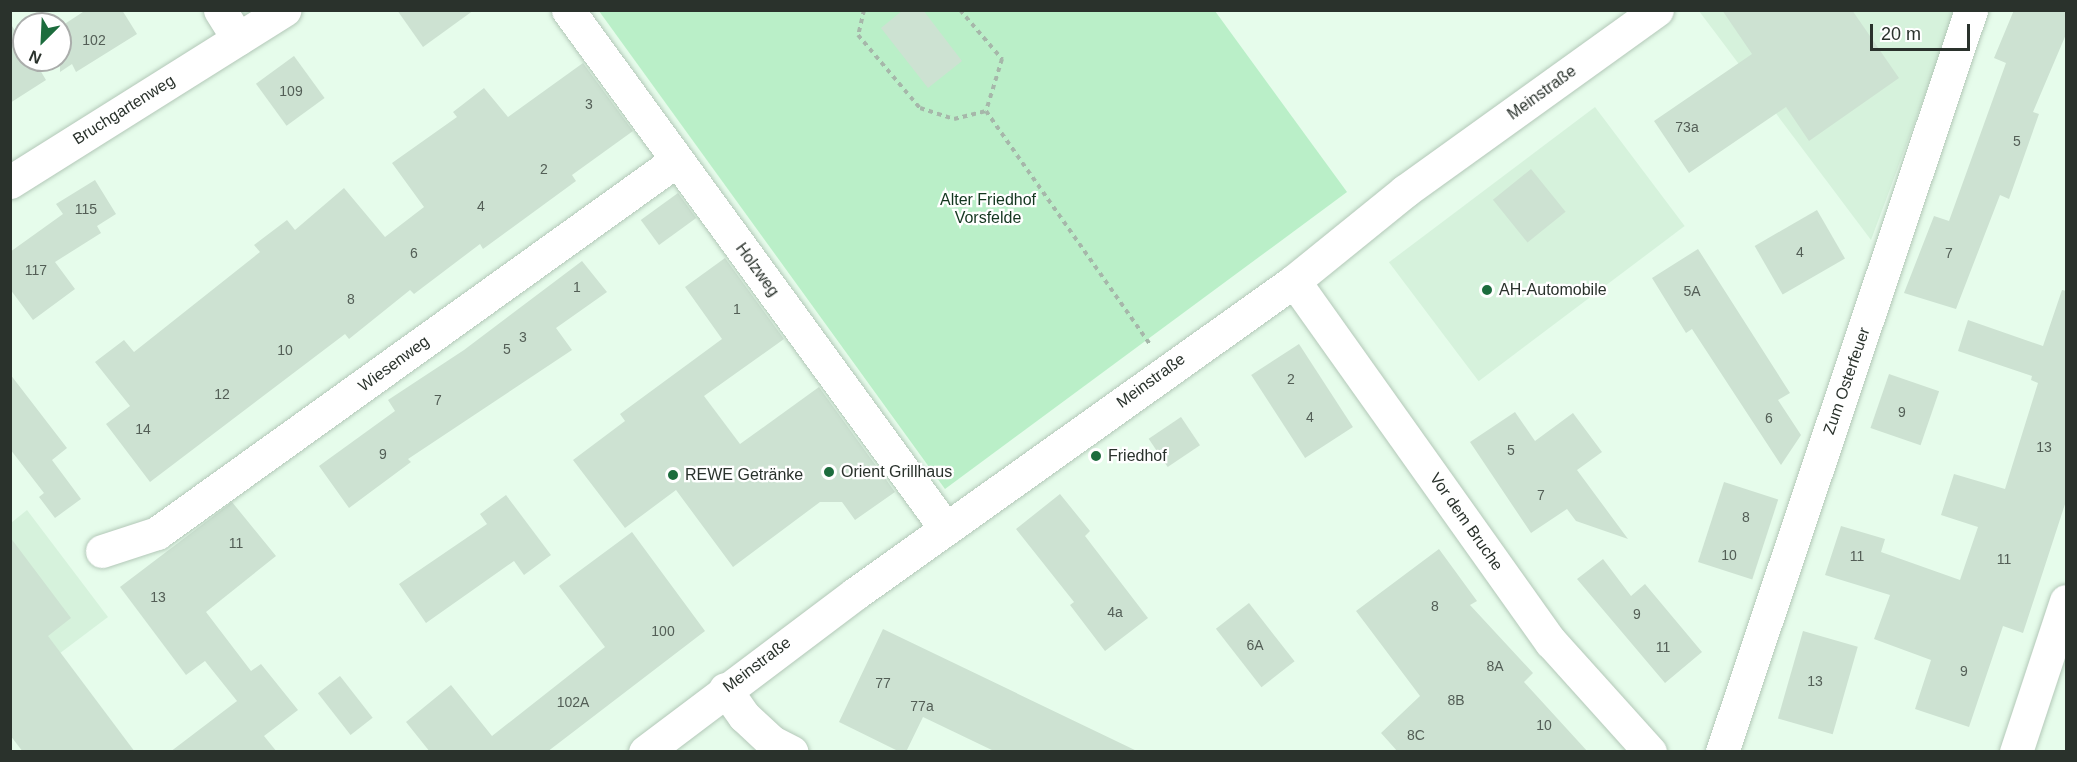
<!DOCTYPE html>
<meta charset="utf-8">
<style>
body{margin:0}
#map{position:relative;width:2077px;height:762px;overflow:hidden;background:#e6fceb;font-family:Arial,sans-serif}
div>[style]{position:absolute}
[style*='--x']{left:calc(var(--x)*1px);top:calc(var(--y)*1px);width:calc(var(--w)*1px);rotate:calc(var(--a)*1deg)}
.built>*{inset:0;background:#d6f2dc;transform-origin:0 0}
.green>*{inset:0;background:#baefc8}
.building>*{inset:0;background:#cde2d2;transform-origin:0 0}
.path>*{height:4px;margin-top:-2px;transform-origin:0;background:repeating-linear-gradient(90deg,#a6b7aa 0 4.5px,transparent 0 9px)}
.roads{filter:drop-shadow(0 0 2px #b3c8b8) drop-shadow(0 0 2px #b3c8b8)}
.street>*{height:33px;margin:-16.5px;padding:0 16.5px;transform-origin:16.5px;border-radius:16.5px;background:#fff}
.secondary>*{height:33px;margin:-16.5px;padding:0 16.5px;transform-origin:16.5px;border-radius:16.5px;background:#fff}
.dots>*{width:16px;height:16px;translate:-50% -50%;box-sizing:border-box;border:3px solid #fff;border-radius:50%}
span{translate:-50% -50%;white-space:nowrap;text-align:center;line-height:1.15;-webkit-text-stroke:4.5px #fff;paint-order:stroke}
.number-label{font-size:14px;color:#535e56}
.number-label span{-webkit-text-stroke-width:0}
.street-label{font-size:16px;color:#2a322c}
.park-label{font-size:16px;color:#13361f}
.poi-label{font-size:16px;color:#2a322c}
.left{translate:0 -50%;text-align:left}
.frame{position:absolute;inset:0;border:12px solid #2a322c;pointer-events:none}
.north{position:absolute;left:12px;top:12px;width:60px;height:60px;box-sizing:border-box;background:#fff;border:2px solid #aaadab;border-radius:50%;rotate:204deg;font-size:16px;font-weight:700;line-height:24px;text-align:center;color:#2a322c}
.north::after{content:'';display:block;margin:auto;width:21px;height:27px;background:#1c6c3d;clip-path:polygon(50% 0,100% 100%,50% 72%,0 100%)}
.scale{position:absolute;left:1870px;top:24px;width:100px;height:27px;box-sizing:border-box;border:3px solid #2a322c;border-top:0;padding-left:8px;font-size:18px;line-height:21px;white-space:nowrap;color:#2a322c;-webkit-text-stroke:4px #fff;paint-order:stroke}
</style>
<div id="map">
<div class="built">
<div style="clip-path:polygon(1699px 11px,1956px 11px,1871px 240px)"></div>
<div style="left:1595px;top:107px;width:149px;height:258px;rotate:53deg"></div>
<div style="clip-path:polygon(27px 510px,108px 617px,11px 690px,11px 523px)"></div>
</div>
<div class="green">
<div style="clip-path:polygon(599px 11px,1215px 11px,1347px 192px,945px 489px)"></div>
</div>
<div class="building">
<div style="clip-path:polygon(86px 10px,122px 10px,137px 34px,76px 72px,72px 64px,60px 72px,60px 27px)"></div>
<div style="clip-path:polygon(397px 10px,474px 10px,423px 47px)"></div>
<div style="clip-path:polygon(903px 10px,923px 10px,962px 61px,928px 88px,881px 28px)"></div>
<div style="clip-path:polygon(1722px 10px,1852px 10px,1899px 78px,1809px 141px,1786px 107px,1689px 173px,1654px 121px,1752px 54px)"></div>
<div style="clip-path:polygon(2014px 10px,2067px 10px,2067px 32px,2033px 112px,2039px 114px,2009px 199px,2000px 195px,1956px 309px,1904px 293px,1934px 216px,1949px 221px,2006px 63px,1994px 58px)"></div>
<div style="clip-path:polygon(10px 23px,24px 44px,24px 60px,34px 60px,46px 80px,10px 103px)"></div>
<div style="left:294px;top:56px;width:52px;height:47px;rotate:54deg"></div>
<div style="clip-path:polygon(583px 63px,633px 131px,572px 175px,576px 181px,483px 249px,480px 244px,414px 294px,410px 290px,349px 339px,345px 334px,150px 482px,106px 424px,130px 406px,95px 362px,124px 340px,134px 352px,260px 252px,254px 245px,287px 220px,295px 230px,344px 188px,385px 237px,424px 207px,392px 163px,457px 117px,453px 112px,484px 88px,508px 117px)"></div>
<div style="left:1531px;top:169px;width:55px;height:49px;rotate:51deg"></div>
<div style="clip-path:polygon(95px 180px,116px 214px,97px 226px,101px 233px,55px 262px,75px 289px,33px 320px,10px 289px,10px 252px,63px 214px,56px 204px)"></div>
<div style="left:678px;top:193px;width:31px;height:46px;rotate:54deg"></div>
<div style="left:1817px;top:210px;width:56px;height:72px;rotate:60deg"></div>
<div style="clip-path:polygon(1698px 249px,1790px 393px,1778px 400px,1801px 435px,1781px 465px,1692px 329px,1686px 333px,1652px 278px)"></div>
<div style="clip-path:polygon(725px 258px,784px 339px,704px 396px,740px 444px,819px 387px,895px 492px,855px 520px,842px 502px,820px 502px,733px 567px,676px 490px,625px 528px,573px 460px,625px 421px,620px 414px,722px 339px,685px 287px)"></div>
<div style="clip-path:polygon(582px 261px,607px 292px,556px 328px,572px 350px,408px 459px,411px 462px,349px 508px,319px 466px,395px 411px,388px 400px,464px 350px)"></div>
<div style="clip-path:polygon(2062px 290px,2067px 291px,2067px 498px,2023px 633px,2003px 626px,1969px 727px,1915px 709px,1931px 660px,1874px 639px,1890px 595px,1825px 575px,1841px 526px,1885px 539px,1881px 552px,1960px 580px,1978px 527px,1941px 515px,1954px 474px,2005px 489px,2038px 383px,2031px 380px,2032px 376px,1958px 351px,1968px 320px,2043px 346px)"></div>
<div style="left:1299px;top:344px;width:99px;height:57px;rotate:57deg"></div>
<div style="clip-path:polygon(10px 374px,67px 448px,52px 460px,81px 499px,55px 518px,39px 497px,44px 493px,10px 449px)"></div>
<div style="left:1889px;top:374px;width:53px;height:57px;rotate:19deg"></div>
<div style="clip-path:polygon(1515px 412px,1535px 441px,1573px 413px,1602px 452px,1577px 470px,1628px 539px,1576px 521px,1567px 509px,1531px 533px,1470px 442px)"></div>
<div style="left:1181px;top:417px;width:34px;height:39px;rotate:56deg"></div>
<div style="left:1724px;top:482px;width:57px;height:84px;rotate:18deg"></div>
<div style="clip-path:polygon(1060px 494px,1090px 531px,1085px 536px,1148px 618px,1105px 651px,1070px 605px,1074px 602px,1016px 529px)"></div>
<div style="clip-path:polygon(506px 495px,551px 555px,524px 575px,514px 561px,426px 623px,399px 584px,487px 524px,480px 514px)"></div>
<div style="clip-path:polygon(232px 502px,276px 556px,206px 612px,251px 671px,261px 664px,298px 710px,264px 736px,277px 752px,170px 752px,237px 701px,205px 661px,186px 675px,120px 587px)"></div>
<div style="clip-path:polygon(632px 532px,705px 631px,547px 752px,430px 752px,406px 722px,451px 685px,492px 736px,605px 647px,559px 586px)"></div>
<div style="clip-path:polygon(10px 537px,71px 618px,48px 636px,135px 752px,23px 752px,10px 735px)"></div>
<div style="clip-path:polygon(1439px 549px,1477px 601px,1470px 605px,1533px 673px,1524px 682px,1588px 752px,1398px 752px,1381px 733px,1420px 696px,1356px 611px)"></div>
<div style="clip-path:polygon(1603px 559px,1631px 596px,1645px 584px,1702px 652px,1665px 683px,1577px 579px)"></div>
<div style="left:1249px;top:603px;width:74px;height:42px;rotate:52deg"></div>
<div style="clip-path:polygon(883px 629px,1139px 752px,996px 752px,923px 717px,906px 752px,900px 752px,839px 722px)"></div>
<div style="left:1803px;top:631px;width:57px;height:91px;rotate:16deg"></div>
<div style="left:340px;top:676px;width:53px;height:28px;rotate:52deg"></div>
</div>
<div class="path">
<div style="--x:864;--y:10;--w:26;--a:103"></div>
<div style="--x:858;--y:35;--w:96;--a:49.7"></div>
<div style="--x:920;--y:108;--w:36;--a:18"></div>
<div style="--x:954;--y:119;--w:33;--a:-14"></div>
<div style="--x:986;--y:111;--w:284;--a:54.9"></div>
<div style="--x:960;--y:10;--w:65;--a:49.4"></div>
<div style="--x:1002;--y:59;--w:54;--a:107.1"></div>
</div>
<div class="roads">
<div class="street">
<div style="--x:220;--y:10;--w:34;--a:58"></div>
<div style="--x:568;--y:10;--w:642;--a:53.93"></div>
<div style="--x:10;--y:182;--w:324;--a:-32.1"></div>
<div style="--x:1294;--y:281;--w:443;--a:54.6"></div>
<div style="--x:1551;--y:642;--w:148;--a:48"></div>
<div style="--x:102;--y:551;--w:58;--a:-18.1"></div>
<div style="--x:157;--y:533;--w:640;--a:-35.65"></div>
<div style="--x:1722;--y:752;--w:783;--a:-71.45"></div>
<div style="--x:2016;--y:752;--w:159;--a:-71.7"></div>
</div>
<div class="secondary">
<div style="--x:725;--y:689;--w:33;--a:55"></div>
<div style="--x:744;--y:716;--w:38;--a:43"></div>
<div style="--x:772;--y:742;--w:22;--a:27"></div>
<div style="--x:645;--y:752;--w:264;--a:-37"></div>
<div style="--x:856;--y:593;--w:538;--a:-35.46"></div>
<div style="--x:1294;--y:281;--w:143;--a:-39"></div>
<div style="--x:1405;--y:191;--w:310;--a:-35.7"></div>
</div>
</div>
<div class="dots">
<div style="left:1487px;top:290px;background:#1c6c3d"></div>
<div style="left:1096px;top:456px;background:#1c6c3d"></div>
<div style="left:829px;top:472px;background:#1c6c3d"></div>
<div style="left:673px;top:475px;background:#1c6c3d"></div>
</div>
<div class="number-label">
<span style="left:94px;top:40px">102</span>
<span style="left:291px;top:91px">109</span>
<span style="left:589px;top:104px">3</span>
<span style="left:1687px;top:127px">73a</span>
<span style="left:2017px;top:141px">5</span>
<span style="left:544px;top:169px">2</span>
<span style="left:481px;top:206px">4</span>
<span style="left:86px;top:209px">115</span>
<span style="left:1800px;top:252px">4</span>
<span style="left:414px;top:253px">6</span>
<span style="left:1949px;top:253px">7</span>
<span style="left:36px;top:270px">117</span>
<span style="left:577px;top:287px">1</span>
<span style="left:1692px;top:291px">5A</span>
<span style="left:351px;top:299px">8</span>
<span style="left:737px;top:309px">1</span>
<span style="left:523px;top:337px">3</span>
<span style="left:507px;top:349px">5</span>
<span style="left:285px;top:350px">10</span>
<span style="left:1291px;top:379px">2</span>
<span style="left:222px;top:394px">12</span>
<span style="left:438px;top:400px">7</span>
<span style="left:1902px;top:412px">9</span>
<span style="left:1310px;top:417px">4</span>
<span style="left:1769px;top:418px">6</span>
<span style="left:143px;top:429px">14</span>
<span style="left:2044px;top:447px">13</span>
<span style="left:1511px;top:450px">5</span>
<span style="left:383px;top:454px">9</span>
<span style="left:1541px;top:495px">7</span>
<span style="left:1746px;top:517px">8</span>
<span style="left:236px;top:543px">11</span>
<span style="left:1729px;top:555px">10</span>
<span style="left:1857px;top:556px">11</span>
<span style="left:2004px;top:559px">11</span>
<span style="left:158px;top:597px">13</span>
<span style="left:1435px;top:606px">8</span>
<span style="left:1115px;top:612px">4a</span>
<span style="left:1637px;top:614px">9</span>
<span style="left:663px;top:631px">100</span>
<span style="left:1255px;top:645px">6A</span>
<span style="left:1663px;top:647px">11</span>
<span style="left:1495px;top:666px">8A</span>
<span style="left:1964px;top:671px">9</span>
<span style="left:1815px;top:681px">13</span>
<span style="left:883px;top:683px">77</span>
<span style="left:1456px;top:700px">8B</span>
<span style="left:573px;top:702px">102A</span>
<span style="left:922px;top:706px">77a</span>
<span style="left:1544px;top:725px">10</span>
<span style="left:1416px;top:735px">8C</span>
</div>
<div class="street-label">
<span style="left:1542px;top:93px;rotate:-36deg">Meinstraße</span>
<span style="left:124px;top:110px;rotate:-32deg">Bruchgartenweg</span>
<span style="left:757px;top:270px;rotate:54deg">Holzweg</span>
<span style="left:394px;top:364px;rotate:-36deg">Wiesenweg</span>
<span style="left:1151px;top:381px;rotate:-36deg">Meinstraße</span>
<span style="left:1847px;top:381px;rotate:-71deg">Zum Osterfeuer</span>
<span style="left:1466px;top:522px;rotate:55deg">Vor dem Bruche</span>
<span style="left:757px;top:665px;rotate:-37deg">Meinstraße</span>
</div>
<div class="park-label">
<span style="left:988px;top:209px">Alter Friedhof<br>Vorsfelde</span>
</div>
<div class="poi-label">
<span class="left" style="left:1499px;top:290px">AH-Automobile</span>
<span class="left" style="left:1108px;top:456px">Friedhof</span>
<span class="left" style="left:841px;top:472px">Orient Grillhaus</span>
<span class="left" style="left:685px;top:475px">REWE Getränke</span>
</div>
<div class="frame"></div>
<div class="north">N</div>
<div class="scale">20 m</div>
</div>
